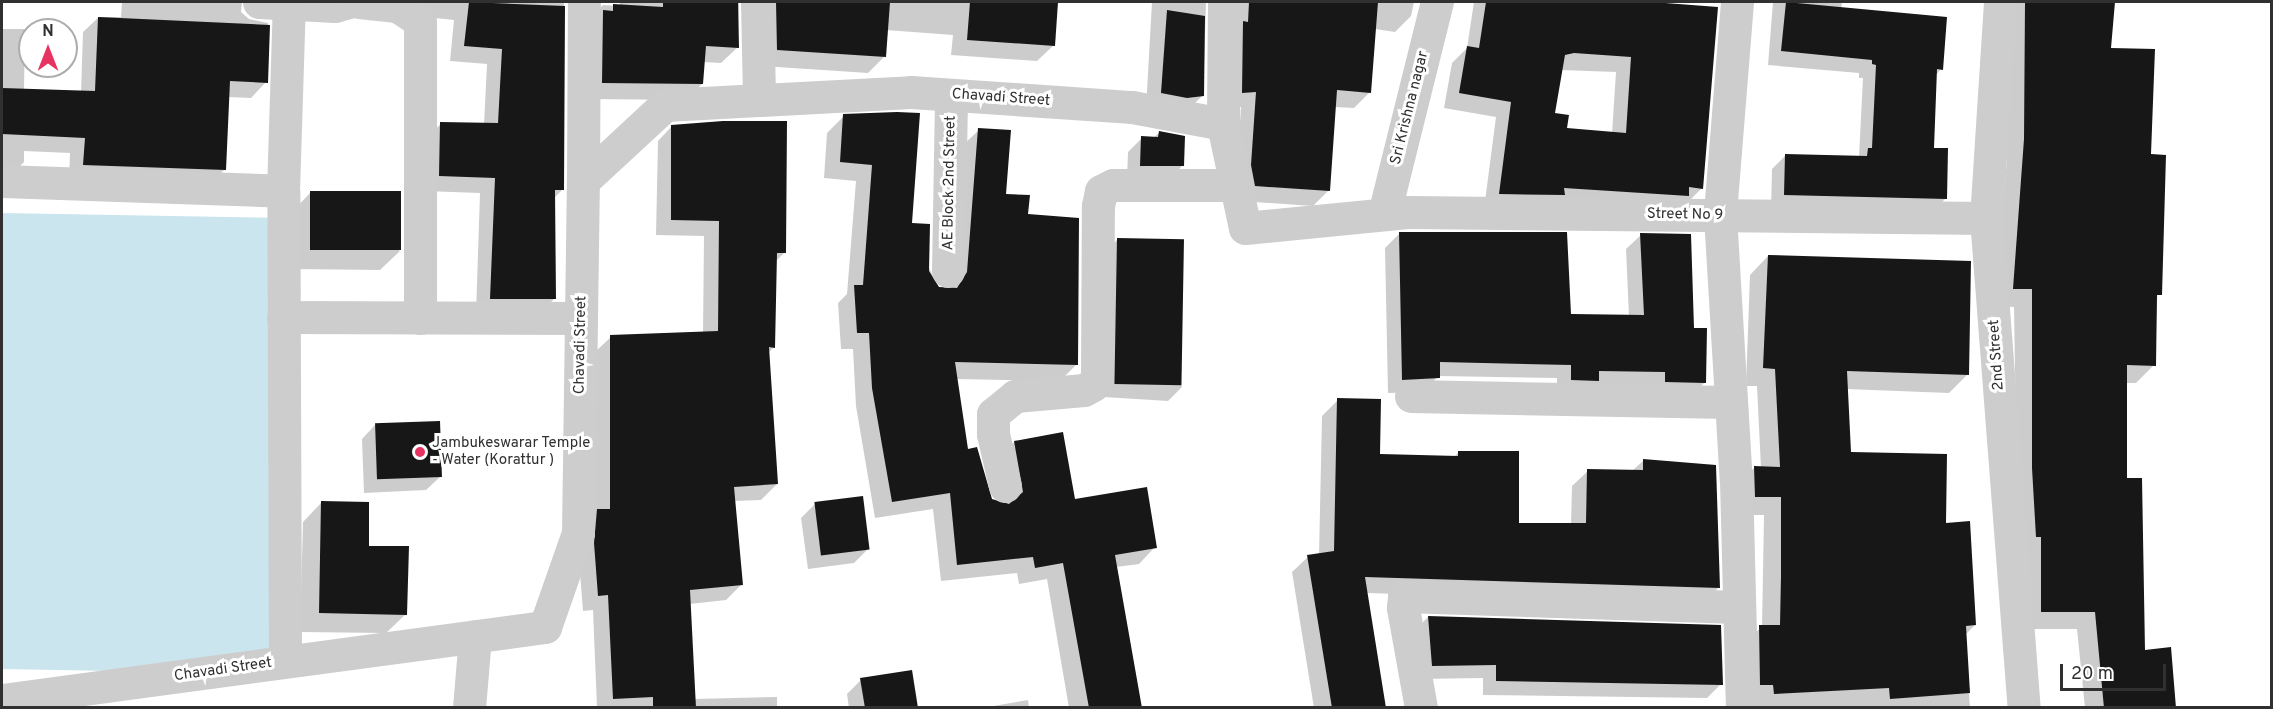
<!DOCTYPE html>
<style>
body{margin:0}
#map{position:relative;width:2273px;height:709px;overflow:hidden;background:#fff;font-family:Overpass,sans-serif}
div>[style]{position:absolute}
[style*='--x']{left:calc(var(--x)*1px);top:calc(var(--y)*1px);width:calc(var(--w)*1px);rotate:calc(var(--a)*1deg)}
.water>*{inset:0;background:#cae5ed;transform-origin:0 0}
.shadow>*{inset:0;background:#0003}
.building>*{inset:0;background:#171717;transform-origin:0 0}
.minor>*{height:33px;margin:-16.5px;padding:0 16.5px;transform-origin:16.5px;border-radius:16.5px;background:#cdcdcd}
.dots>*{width:16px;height:16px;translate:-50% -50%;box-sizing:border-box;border:3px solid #fff;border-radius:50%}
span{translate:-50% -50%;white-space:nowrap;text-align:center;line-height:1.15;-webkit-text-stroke:6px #fff;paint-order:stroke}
.street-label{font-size:15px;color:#303030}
.poi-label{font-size:15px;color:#303030}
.left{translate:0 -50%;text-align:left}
.frame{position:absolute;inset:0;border:3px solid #303030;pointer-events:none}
.north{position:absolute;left:18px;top:18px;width:60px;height:60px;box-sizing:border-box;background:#fff;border:2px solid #acacac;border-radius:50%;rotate:0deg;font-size:16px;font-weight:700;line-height:24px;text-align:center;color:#303030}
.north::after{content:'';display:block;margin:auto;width:21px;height:27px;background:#e6335f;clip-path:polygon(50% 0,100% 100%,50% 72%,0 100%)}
.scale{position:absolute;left:2060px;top:664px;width:106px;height:27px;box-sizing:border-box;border:3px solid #303030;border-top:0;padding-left:8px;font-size:18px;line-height:21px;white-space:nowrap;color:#303030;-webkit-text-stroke:4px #fff;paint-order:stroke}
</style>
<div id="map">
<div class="water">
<div style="left:2px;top:213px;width:286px;height:456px;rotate:1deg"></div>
</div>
<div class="shadow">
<div style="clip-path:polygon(122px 2px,242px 2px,241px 12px,249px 19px,268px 23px,266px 82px,251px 98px,228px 97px,224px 170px,209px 185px,69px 180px,70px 153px,24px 151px,24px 162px,8px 178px,2px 178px,2px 29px,25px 29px,24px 90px,81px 93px,83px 32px,99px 17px,121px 17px)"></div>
<div style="clip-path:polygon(366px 2px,564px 2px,563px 189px,553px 199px,554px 299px,539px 314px,476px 314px,480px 193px,424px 191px,425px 139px,441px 124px,484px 125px,487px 64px,450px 61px,454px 20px,407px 15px)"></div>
<div style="clip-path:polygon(620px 2px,739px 2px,738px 47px,721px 63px,703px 62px,702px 84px,685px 100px,587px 99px,587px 21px,603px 5px,620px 6px)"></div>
<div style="clip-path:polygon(744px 2px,1057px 2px,1054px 45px,1037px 61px,951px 55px,953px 35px,886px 30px,884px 57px,868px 73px,761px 66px)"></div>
<div style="clip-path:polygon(1152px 2px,1206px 2px,1203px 95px,1187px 111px,1146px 109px)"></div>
<div style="clip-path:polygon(1212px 2px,1414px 2px,1411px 16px,1395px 32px,1375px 29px,1370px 92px,1354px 108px,1335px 107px,1329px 190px,1313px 206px,1240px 201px,1236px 182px,1241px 107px,1227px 108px)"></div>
<div style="clip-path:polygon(evenodd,1474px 2px,1633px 2px,1716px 8px,1702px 188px,1686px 204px,1484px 209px,1496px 117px,1444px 108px,1452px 63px,1467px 48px,1474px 2px,1561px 70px,1616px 72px,1612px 134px,1566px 130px,1553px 114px,1561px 70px)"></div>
<div style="clip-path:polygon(1773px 2px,1842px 2px,1841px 11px,1941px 69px,1936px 75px,1932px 150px,1946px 198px,1932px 212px,1771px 209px,1772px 169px,1785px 156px,1859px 157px,1863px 78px,1859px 78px,1859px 73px,1768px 65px)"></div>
<div style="clip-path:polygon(2009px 2px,2114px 2px,2110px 49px,2150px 155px,2164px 156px,2154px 365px,2136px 383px,2126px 383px,2126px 480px,2143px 651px,2175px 708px,2085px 708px,2077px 629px,2023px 629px,2018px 554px,2014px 307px,1995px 306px,2007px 159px,2005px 50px)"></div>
<div style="clip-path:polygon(844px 116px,911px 224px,938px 289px,951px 289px,962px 146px,979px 130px,1005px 195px,1027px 215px,1077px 364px,1060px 381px,956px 379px,967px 450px,991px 500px,1006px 505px,998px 459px,1014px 442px,1074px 500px,1155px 547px,1139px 564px,1116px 567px,1141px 708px,1069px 708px,1047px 579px,1019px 584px,1017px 573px,941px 581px,933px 509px,875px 518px,856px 406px,853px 349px,841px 349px,838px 303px,847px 294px,856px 181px,824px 178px,827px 133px)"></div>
<div style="clip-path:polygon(673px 125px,784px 253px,775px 262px,774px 347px,768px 353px,777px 484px,761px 500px,734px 501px,741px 585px,726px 600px,690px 604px,694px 699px,777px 697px,777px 708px,597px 708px,593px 610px,583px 611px,579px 560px,595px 352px,611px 337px,703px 333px,704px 236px,656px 235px,658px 141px)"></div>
<div style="clip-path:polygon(1159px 133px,1182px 166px,1169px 179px,1127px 179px,1128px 152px,1142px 138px,1153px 138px)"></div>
<div style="clip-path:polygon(311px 192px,400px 251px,380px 270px,291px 269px,292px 212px)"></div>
<div style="clip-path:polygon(1400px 233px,1569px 315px,1629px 316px,1626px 249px,1641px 235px,1693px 329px,1705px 382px,1690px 397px,1557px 394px,1557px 378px,1438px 376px,1424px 392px,1388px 393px,1385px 248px)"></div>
<div style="clip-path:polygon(1117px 240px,1182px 387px,1168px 401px,1104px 397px,1103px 254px)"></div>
<div style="clip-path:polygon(1768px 256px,1967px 375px,1949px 393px,1846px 389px,1850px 454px,1945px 524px,1975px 625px,1965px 635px,1970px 708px,1756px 708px,1741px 645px,1762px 627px,1764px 515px,1737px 515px,1736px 486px,1754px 468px,1761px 468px,1757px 386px,1746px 386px,1750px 275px)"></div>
<div style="clip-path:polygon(1338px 400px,1378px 456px,1454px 457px,1458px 453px,1517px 524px,1571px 525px,1572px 486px,1588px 471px,1632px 471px,1643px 461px,1719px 587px,1703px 603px,1366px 593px,1384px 708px,1314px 708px,1292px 572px,1308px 557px,1319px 555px,1322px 416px)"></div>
<div style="clip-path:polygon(375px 425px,440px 477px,426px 490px,364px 493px,362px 439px)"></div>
<div style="clip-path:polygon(322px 502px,367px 547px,406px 614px,386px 633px,300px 632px,303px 522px)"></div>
<div style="clip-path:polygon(815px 504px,868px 549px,854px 563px,808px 569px,801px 518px)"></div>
<div style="clip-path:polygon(1428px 617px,1721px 684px,1707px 698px,1483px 695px,1483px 678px,1419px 679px,1414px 631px)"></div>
<div style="clip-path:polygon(861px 680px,916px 708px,849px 708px,847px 694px)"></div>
<div style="clip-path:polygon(1028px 700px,1029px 708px,982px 708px)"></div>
</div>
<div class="building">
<div style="clip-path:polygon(469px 2px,565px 6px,564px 190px,555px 190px,556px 299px,490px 299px,495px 178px,439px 176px,440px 122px,498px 123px,502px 49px,464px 46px)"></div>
<div style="clip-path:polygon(663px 2px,738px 2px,739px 48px,706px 46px,703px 84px,602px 83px,603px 10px,613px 11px,613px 4px,663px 7px)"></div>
<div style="clip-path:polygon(776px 2px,890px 2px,886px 57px,777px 50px)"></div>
<div style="clip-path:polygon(970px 2px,1058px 2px,1055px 46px,967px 40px)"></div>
<div style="clip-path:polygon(1249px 2px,1378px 2px,1371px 93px,1337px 90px,1330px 191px,1255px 186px,1251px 165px,1256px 92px,1242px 93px,1243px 21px,1248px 22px)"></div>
<div style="clip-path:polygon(evenodd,1486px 2px,1652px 2px,1718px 7px,1703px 189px,1689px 187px,1689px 196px,1564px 188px,1565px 195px,1499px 194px,1511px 102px,1459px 93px,1467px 46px,1479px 48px,1486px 2px,1574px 53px,1631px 57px,1626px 133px,1567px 128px,1569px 115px,1555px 113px,1565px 55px,1574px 53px)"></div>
<div style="clip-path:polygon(1786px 2px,1947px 17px,1943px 70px,1937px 69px,1934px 148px,1948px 148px,1947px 199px,1784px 195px,1785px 154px,1867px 156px,1868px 148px,1872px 148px,1876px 65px,1872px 64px,1872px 60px,1781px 51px)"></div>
<div style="clip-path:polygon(2025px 2px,2115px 2px,2111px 48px,2155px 49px,2151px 154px,2166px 155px,2162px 295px,2157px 295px,2156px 366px,2127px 365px,2127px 478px,2142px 478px,2145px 650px,2171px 647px,2176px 708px,2104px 708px,2095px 612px,2041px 612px,2041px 537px,2036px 537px,2032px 468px,2032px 289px,2013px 289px,2024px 139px)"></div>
<div style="clip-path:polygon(1167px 10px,1205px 16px,1204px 96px,1187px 98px,1161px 93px)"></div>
<div style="clip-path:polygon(98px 17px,270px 25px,268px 83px,230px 81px,226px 170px,83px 165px,85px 138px,2px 134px,2px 88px,95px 91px)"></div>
<div style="clip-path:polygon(897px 112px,920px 113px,912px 223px,930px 224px,929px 271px,939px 287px,957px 288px,967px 272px,978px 128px,1011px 130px,1006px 194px,1030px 195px,1028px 214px,1079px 218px,1078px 365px,955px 362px,968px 449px,977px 447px,992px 499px,1009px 504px,1023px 492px,1014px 441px,1063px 432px,1075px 499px,1147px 487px,1157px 548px,1115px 555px,1142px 708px,1089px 708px,1063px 563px,1035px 568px,1033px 557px,957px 565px,950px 493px,892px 502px,872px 388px,869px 333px,857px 333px,854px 285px,863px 285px,872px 165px,840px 162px,843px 114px)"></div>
<div style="clip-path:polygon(723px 121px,787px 121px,786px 253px,777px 253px,775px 348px,769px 347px,778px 484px,734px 487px,743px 585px,690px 590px,696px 708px,653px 708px,653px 697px,613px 699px,608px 595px,598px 596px,594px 543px,597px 509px,610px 509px,610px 335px,718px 331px,719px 221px,671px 220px,671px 125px)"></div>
<div style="clip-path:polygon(1159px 131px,1185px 136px,1184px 166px,1140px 166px,1141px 136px,1158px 137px)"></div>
<div style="left:310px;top:191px;width:91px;height:59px"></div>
<div style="clip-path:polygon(1399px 232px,1567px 232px,1571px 314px,1644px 315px,1640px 233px,1691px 234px,1694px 328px,1707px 328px,1706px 383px,1665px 382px,1665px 372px,1599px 371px,1599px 381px,1571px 380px,1571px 365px,1440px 362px,1440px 378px,1402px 380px)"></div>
<div style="left:1117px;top:238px;width:67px;height:146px;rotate:1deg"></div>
<div style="clip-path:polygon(1768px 255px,1971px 261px,1969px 375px,1847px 371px,1851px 452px,1947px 454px,1946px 523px,1970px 521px,1976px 625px,1966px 626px,1970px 693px,1890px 699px,1889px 688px,1774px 694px,1773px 685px,1760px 685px,1759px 625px,1780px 625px,1781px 576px,1781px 497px,1755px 497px,1754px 466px,1780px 467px,1775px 369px,1763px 368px)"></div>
<div style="clip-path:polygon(1337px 398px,1381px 399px,1380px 454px,1458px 456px,1458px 451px,1519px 451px,1519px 523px,1586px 523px,1587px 469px,1643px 470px,1643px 459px,1716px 465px,1720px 588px,1365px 577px,1386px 708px,1332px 708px,1307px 555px,1334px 551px)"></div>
<div style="left:440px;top:421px;width:56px;height:65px;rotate:88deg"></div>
<div style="left:863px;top:496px;width:54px;height:49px;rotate:83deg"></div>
<div style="clip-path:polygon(321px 501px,369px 502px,369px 546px,409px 546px,407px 615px,319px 613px)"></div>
<div style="clip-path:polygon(1428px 616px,1721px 625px,1723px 685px,1496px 681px,1496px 665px,1432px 666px)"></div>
<div style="clip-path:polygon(912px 670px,918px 708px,865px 708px,860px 678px)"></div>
</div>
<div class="minor">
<div style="--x:259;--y:2;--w:76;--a:3"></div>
<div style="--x:335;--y:6;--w:15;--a:-16"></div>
<div style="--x:359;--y:2;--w:38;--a:6"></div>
<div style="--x:397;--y:6;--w:27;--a:33"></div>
<div style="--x:420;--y:21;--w:297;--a:90"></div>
<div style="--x:757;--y:2;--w:98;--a:88.8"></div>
<div style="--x:1224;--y:2;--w:122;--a:90.5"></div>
<div style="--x:1223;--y:124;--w:106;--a:78.1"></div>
<div style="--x:1245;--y:228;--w:163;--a:-5.6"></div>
<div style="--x:1407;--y:212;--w:579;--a:0.59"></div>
<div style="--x:1737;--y:2;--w:214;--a:94.6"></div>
<div style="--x:1720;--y:215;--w:266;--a:86.6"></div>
<div style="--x:1736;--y:481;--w:227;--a:88.5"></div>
<div style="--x:2000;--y:2;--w:216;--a:93.7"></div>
<div style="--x:1986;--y:218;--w:491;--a:85.6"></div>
<div style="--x:2;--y:181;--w:281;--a:2"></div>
<div style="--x:583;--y:181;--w:179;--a:-89.7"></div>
<div style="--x:1384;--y:214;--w:219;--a:-76"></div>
<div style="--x:948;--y:271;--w:176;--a:-89"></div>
<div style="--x:283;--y:317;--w:298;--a:0.2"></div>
<div style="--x:1411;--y:396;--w:317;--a:1.1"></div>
<div style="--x:1005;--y:486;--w:53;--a:-103"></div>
<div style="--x:993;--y:434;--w:20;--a:-90"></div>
<div style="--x:993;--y:414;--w:28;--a:-39"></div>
<div style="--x:1015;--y:396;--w:69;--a:-5"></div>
<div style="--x:1084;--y:390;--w:10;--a:-29"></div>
<div style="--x:1093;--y:385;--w:10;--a:-66"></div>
<div style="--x:1097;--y:376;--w:170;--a:-89.7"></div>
<div style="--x:1098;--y:206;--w:15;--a:-79"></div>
<div style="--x:1101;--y:191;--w:13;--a:-27"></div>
<div style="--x:1113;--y:185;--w:123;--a:0"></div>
<div style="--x:285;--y:661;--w:470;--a:-90.2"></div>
<div style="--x:283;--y:191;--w:187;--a:-88.2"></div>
<div style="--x:2;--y:700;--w:548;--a:-7.66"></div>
<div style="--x:545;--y:627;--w:100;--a:-70.7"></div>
<div style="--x:578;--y:533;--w:352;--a:-89.2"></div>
<div style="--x:583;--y:181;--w:112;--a:-42.8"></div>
<div style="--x:665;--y:105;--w:246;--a:-3"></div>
<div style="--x:911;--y:92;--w:222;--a:3.9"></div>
<div style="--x:1132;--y:107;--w:93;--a:10.6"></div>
<div style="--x:469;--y:708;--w:72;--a:-85.2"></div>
<div style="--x:1421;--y:708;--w:102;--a:-100.2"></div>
<div style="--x:1403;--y:608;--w:12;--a:-85"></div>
<div style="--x:1404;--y:596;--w:334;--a:1.9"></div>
</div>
<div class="dots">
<div style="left:420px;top:452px;background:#e6335f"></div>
</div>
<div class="street-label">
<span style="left:1001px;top:98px;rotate:4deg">Chavadi Street</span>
<span style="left:1410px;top:108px;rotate:-76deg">Sri Krishna nagar</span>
<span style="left:950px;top:183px;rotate:-89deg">AE Block 2nd Street</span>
<span style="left:1685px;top:215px;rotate:1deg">Street No 9</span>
<span style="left:581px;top:345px;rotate:-89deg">Chavadi Street</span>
<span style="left:1997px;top:355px;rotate:-94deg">2nd Street</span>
<span style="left:223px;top:670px;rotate:-8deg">Chavadi Street</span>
</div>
<div class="poi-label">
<span class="left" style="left:432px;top:452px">Jambukeswarar Temple<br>- Water (Korattur )</span>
</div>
<div class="frame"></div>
<div class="north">N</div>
<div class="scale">20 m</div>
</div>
